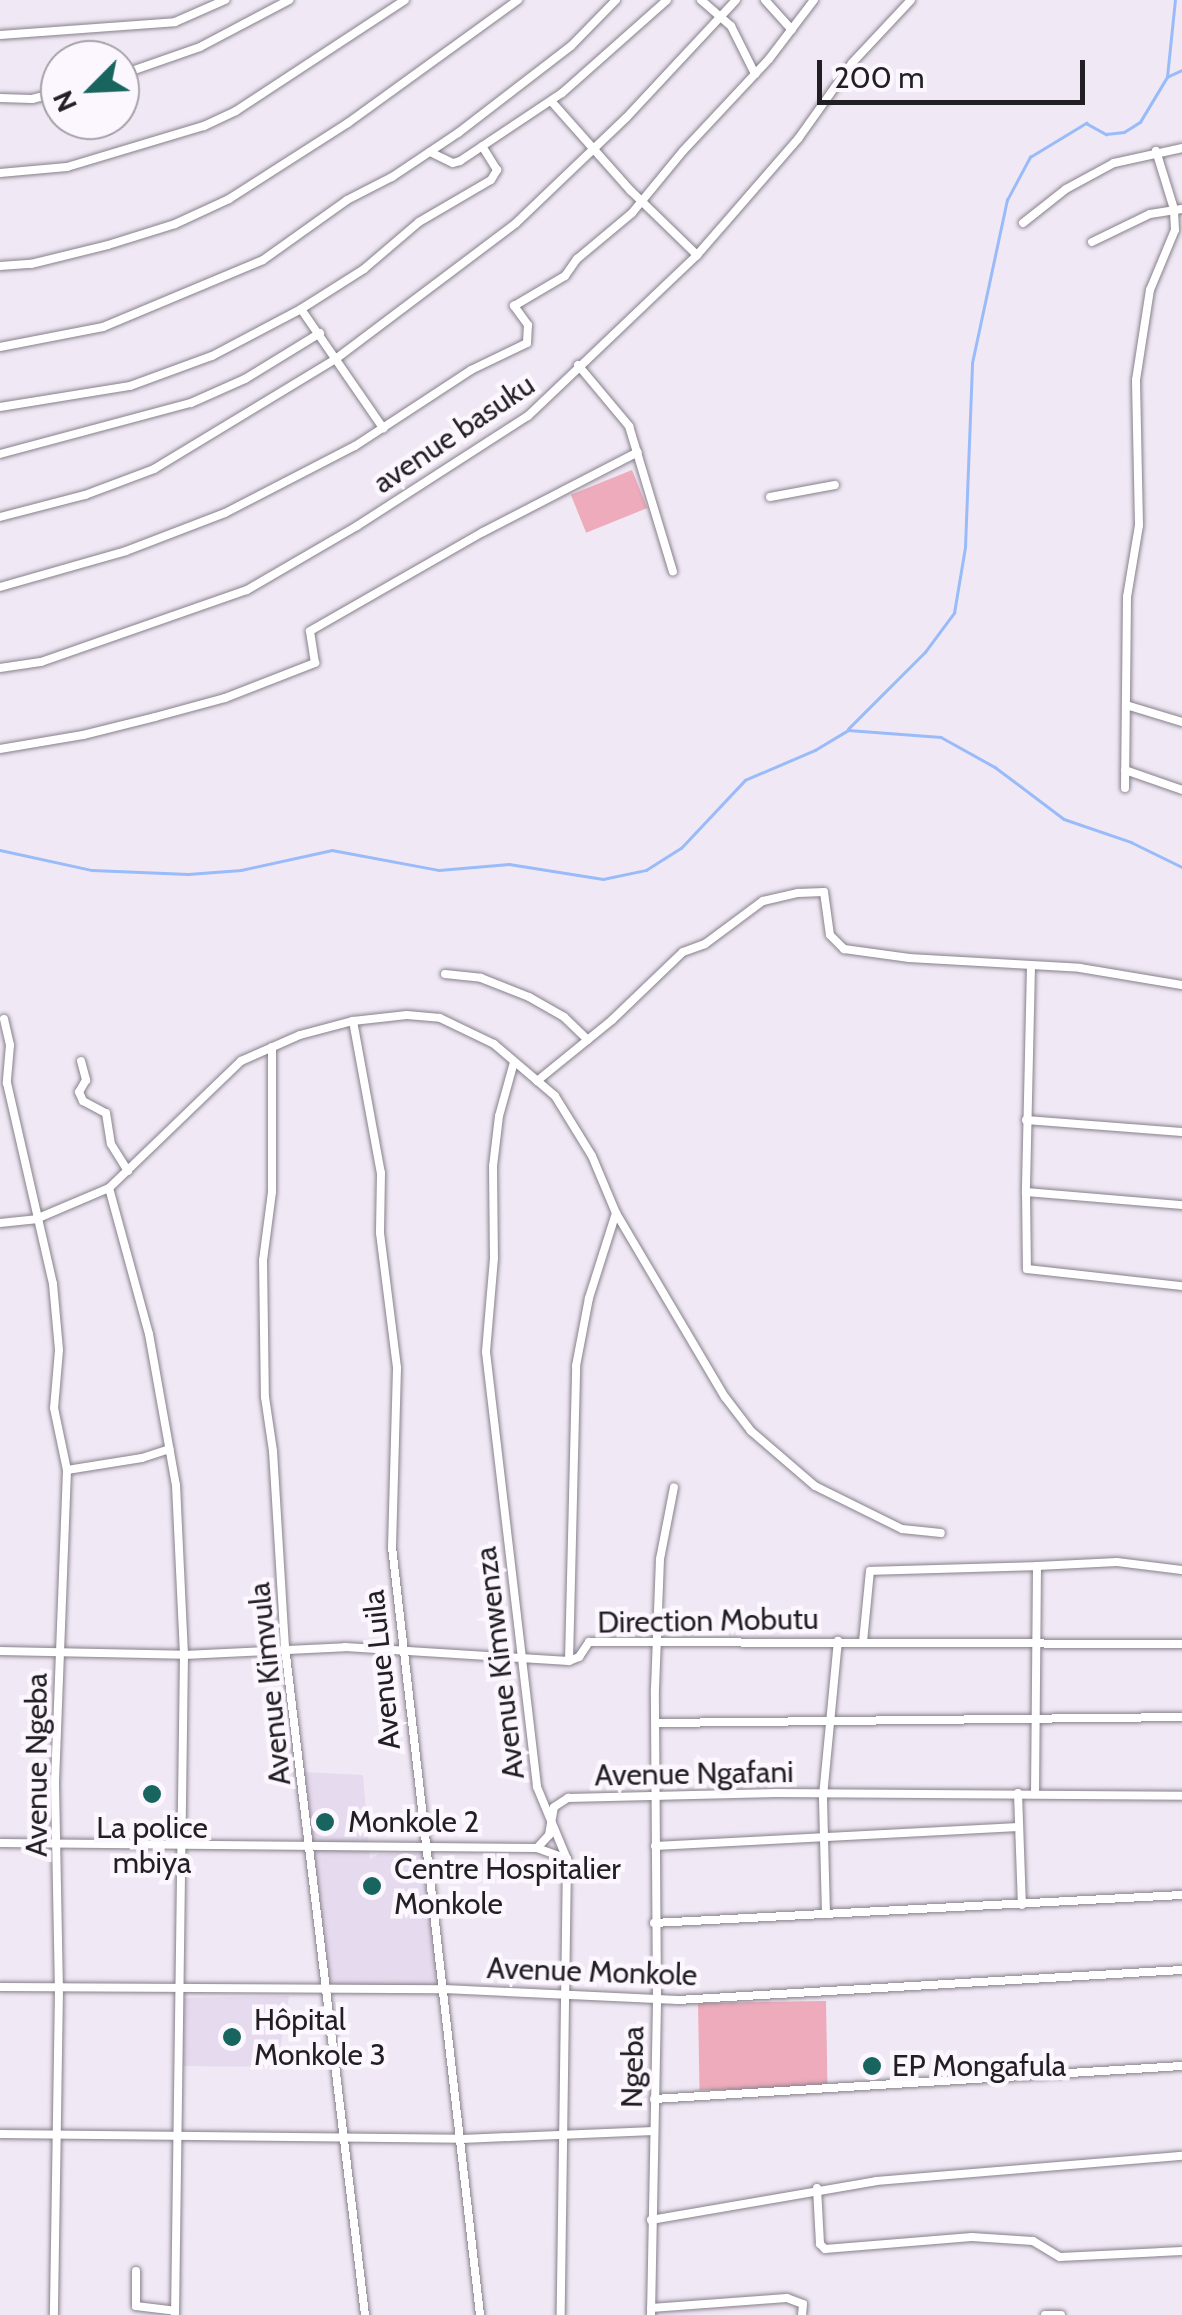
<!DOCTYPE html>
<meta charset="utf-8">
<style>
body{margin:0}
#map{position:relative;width:1182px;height:2315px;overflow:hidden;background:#f0e9f5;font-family:Cabin,sans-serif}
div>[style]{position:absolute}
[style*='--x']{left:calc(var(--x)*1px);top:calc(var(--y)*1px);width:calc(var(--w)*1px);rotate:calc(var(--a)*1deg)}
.built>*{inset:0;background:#e6daee}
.green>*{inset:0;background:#edabbb;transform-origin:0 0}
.stream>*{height:2.5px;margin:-1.25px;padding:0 1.25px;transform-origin:1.25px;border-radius:1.25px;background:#99bbf9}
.roads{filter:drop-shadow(0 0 2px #87808b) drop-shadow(0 0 2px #87808b)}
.minor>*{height:8px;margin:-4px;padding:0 4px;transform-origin:4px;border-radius:4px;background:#fff}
.dots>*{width:28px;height:28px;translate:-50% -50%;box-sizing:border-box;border:5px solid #fcf7ff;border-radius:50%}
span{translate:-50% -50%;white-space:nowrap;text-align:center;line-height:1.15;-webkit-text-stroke:9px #fcf7ff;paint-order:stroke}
.street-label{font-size:30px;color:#221f24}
.poi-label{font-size:30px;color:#221f24}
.left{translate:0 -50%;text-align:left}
.north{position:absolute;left:40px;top:40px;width:100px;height:100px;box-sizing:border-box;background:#fcf7ff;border:2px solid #a5a1a7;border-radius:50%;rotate:246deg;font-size:28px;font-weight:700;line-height:40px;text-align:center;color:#221f24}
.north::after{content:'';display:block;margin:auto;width:35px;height:45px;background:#18645e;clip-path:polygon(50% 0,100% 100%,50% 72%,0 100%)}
.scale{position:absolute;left:817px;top:60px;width:268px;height:45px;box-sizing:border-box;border:5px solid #221f24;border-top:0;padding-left:12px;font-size:30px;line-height:35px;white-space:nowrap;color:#221f24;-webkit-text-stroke:8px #fcf7ff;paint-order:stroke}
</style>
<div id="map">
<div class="built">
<div style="clip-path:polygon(304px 1772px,363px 1775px,370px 1859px,379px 1854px,423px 1853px,439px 1987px,330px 1986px)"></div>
<div style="clip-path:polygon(289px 1996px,277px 2067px,180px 2066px,182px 1998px)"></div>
</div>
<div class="green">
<div style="left:632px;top:470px;width:41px;height:66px;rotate:68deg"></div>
<div style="left:826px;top:2001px;width:87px;height:128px;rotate:89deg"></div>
</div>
<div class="stream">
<div style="--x:1167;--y:77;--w:77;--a:-84.1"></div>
<div style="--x:848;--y:729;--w:109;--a:-45"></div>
<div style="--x:925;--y:652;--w:49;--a:-53.4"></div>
<div style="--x:954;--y:613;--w:67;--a:-80.5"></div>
<div style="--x:965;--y:547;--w:184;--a:-87.8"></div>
<div style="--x:972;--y:363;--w:167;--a:-77.9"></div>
<div style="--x:1007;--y:200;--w:49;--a:-61.9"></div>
<div style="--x:1030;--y:157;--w:66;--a:-31.3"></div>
<div style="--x:1086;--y:123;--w:23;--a:29"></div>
<div style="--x:1106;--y:134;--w:18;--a:-6"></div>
<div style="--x:1124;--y:132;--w:19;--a:-32"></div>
<div style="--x:1140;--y:122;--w:52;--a:-59"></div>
<div style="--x:1167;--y:77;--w:17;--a:-25"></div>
<div style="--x:0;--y:850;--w:94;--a:12.3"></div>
<div style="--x:92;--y:870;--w:96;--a:2.4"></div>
<div style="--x:188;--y:874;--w:53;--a:-4.3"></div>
<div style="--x:241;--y:870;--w:93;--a:-12.4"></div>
<div style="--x:332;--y:850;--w:109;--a:10.6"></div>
<div style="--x:439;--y:870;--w:70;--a:-4.9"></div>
<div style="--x:509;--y:864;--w:95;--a:9.1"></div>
<div style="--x:603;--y:879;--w:44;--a:-11.8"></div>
<div style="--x:646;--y:870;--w:41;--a:-32.2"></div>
<div style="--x:681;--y:848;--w:93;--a:-46.7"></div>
<div style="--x:745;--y:780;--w:76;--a:-23.2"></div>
<div style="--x:815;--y:750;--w:39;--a:-31"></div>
<div style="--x:848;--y:730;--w:93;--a:4.3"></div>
<div style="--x:941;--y:737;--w:62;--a:29.1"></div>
<div style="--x:995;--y:767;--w:86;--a:37"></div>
<div style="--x:1064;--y:819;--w:71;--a:18.9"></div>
<div style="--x:1131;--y:842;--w:57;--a:26.1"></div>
</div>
<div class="roads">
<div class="minor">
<div style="--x:701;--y:0;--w:40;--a:41"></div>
<div style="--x:731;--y:26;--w:54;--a:63.4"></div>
<div style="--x:765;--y:0;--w:40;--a:48"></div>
<div style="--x:0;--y:35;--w:175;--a:-4.2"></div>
<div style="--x:175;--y:22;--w:55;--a:-23.7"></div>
<div style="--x:120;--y:75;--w:85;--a:-19.3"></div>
<div style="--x:200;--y:47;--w:101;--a:-27.8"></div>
<div style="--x:0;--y:98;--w:32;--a:2"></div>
<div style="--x:32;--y:99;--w:29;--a:-14"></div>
<div style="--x:551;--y:101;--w:120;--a:48.4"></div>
<div style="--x:631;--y:191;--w:92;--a:44.1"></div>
<div style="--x:430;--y:152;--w:25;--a:26"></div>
<div style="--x:453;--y:163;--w:7;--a:-16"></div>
<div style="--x:460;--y:161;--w:123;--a:-33.7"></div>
<div style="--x:562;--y:93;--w:140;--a:-41.5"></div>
<div style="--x:0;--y:173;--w:67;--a:-5.1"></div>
<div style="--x:67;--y:167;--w:143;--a:-16.7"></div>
<div style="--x:204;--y:126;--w:35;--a:-25"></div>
<div style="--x:236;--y:111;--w:202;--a:-33.3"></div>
<div style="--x:1023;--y:223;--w:55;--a:-38.3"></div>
<div style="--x:1066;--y:189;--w:55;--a:-28.4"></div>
<div style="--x:1114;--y:163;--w:70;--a:-12.4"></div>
<div style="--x:1092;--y:242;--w:64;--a:-25.8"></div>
<div style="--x:1150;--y:214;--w:32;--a:-9"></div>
<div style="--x:0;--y:266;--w:31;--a:-4"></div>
<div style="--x:31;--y:264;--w:79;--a:-13.9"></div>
<div style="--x:108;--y:245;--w:70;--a:-17.4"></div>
<div style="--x:175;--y:224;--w:60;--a:-24.8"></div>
<div style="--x:229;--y:199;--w:141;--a:-32.6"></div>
<div style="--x:348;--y:123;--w:210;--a:-35.9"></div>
<div style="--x:301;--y:309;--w:145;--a:55.4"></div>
<div style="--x:0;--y:347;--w:105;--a:-11"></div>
<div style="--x:103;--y:327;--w:173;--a:-22.7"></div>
<div style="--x:263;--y:260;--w:103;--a:-35.5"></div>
<div style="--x:347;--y:200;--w:51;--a:-27.1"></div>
<div style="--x:392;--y:177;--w:79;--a:-33.7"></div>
<div style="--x:458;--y:133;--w:143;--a:-37.6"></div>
<div style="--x:571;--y:46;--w:64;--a:-45.6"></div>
<div style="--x:578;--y:365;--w:80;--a:50.1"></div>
<div style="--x:629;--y:426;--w:152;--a:73.2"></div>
<div style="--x:0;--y:407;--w:132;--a:-9.2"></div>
<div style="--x:130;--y:386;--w:87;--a:-20.1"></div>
<div style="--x:212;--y:356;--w:101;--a:-27.8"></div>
<div style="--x:301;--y:309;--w:75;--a:-32.4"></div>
<div style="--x:364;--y:269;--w:72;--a:-40.5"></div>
<div style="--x:419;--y:222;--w:83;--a:-30.3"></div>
<div style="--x:491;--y:180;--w:12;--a:-59"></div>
<div style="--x:497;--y:170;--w:28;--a:-122"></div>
<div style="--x:0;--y:454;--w:198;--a:-15"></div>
<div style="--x:191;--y:403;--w:59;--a:-24"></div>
<div style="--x:245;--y:379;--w:88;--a:-31.5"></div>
<div style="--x:770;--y:497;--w:66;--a:-10.5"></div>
<div style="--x:0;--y:517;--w:88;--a:-14.5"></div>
<div style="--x:85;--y:495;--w:74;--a:-20.6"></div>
<div style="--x:154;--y:469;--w:214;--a:-31.2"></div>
<div style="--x:337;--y:358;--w:224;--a:-37"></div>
<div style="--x:516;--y:223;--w:152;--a:-43.7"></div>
<div style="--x:626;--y:118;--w:161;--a:-47"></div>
<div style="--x:0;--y:587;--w:131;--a:-15.9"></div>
<div style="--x:126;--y:551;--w:106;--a:-21"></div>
<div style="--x:225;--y:513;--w:146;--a:-27.3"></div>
<div style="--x:355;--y:446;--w:139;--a:-33.2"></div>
<div style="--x:471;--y:370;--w:62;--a:-25.7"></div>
<div style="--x:527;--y:343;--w:18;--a:-87"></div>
<div style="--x:528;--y:325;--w:24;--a:-126"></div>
<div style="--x:514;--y:306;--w:59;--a:-30.5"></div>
<div style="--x:565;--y:276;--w:21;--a:-55"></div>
<div style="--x:577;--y:259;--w:72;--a:-39.9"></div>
<div style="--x:632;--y:213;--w:80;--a:-50.6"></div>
<div style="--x:683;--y:151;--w:126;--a:-46.9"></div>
<div style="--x:769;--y:59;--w:74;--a:-52.7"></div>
<div style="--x:0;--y:668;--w:41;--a:-8.3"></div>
<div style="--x:41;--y:662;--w:218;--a:-19.3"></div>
<div style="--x:247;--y:590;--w:127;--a:-30.2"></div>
<div style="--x:357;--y:526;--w:203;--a:-32.8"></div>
<div style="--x:528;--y:416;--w:233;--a:-43.6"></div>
<div style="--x:697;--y:255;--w:154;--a:-49"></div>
<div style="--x:798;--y:139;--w:93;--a:-54.6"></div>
<div style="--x:852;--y:63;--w:86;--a:-46.9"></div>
<div style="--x:1126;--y:705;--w:59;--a:16.9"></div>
<div style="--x:0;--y:749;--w:84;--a:-9.6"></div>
<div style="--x:83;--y:735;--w:74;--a:-14"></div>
<div style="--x:155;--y:717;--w:73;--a:-15.2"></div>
<div style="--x:225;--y:698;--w:97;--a:-21.3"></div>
<div style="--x:315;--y:663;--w:32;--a:-99"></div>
<div style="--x:310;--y:631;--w:199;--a:-29.8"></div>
<div style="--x:483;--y:532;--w:174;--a:-27.3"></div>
<div style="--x:1125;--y:770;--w:60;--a:19.3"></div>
<div style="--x:1125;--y:788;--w:191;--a:-89.4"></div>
<div style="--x:1127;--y:597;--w:73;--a:-80.5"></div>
<div style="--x:1139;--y:525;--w:145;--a:-91.2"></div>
<div style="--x:1136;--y:380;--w:91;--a:-81.2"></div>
<div style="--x:1150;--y:290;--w:65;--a:-67.4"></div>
<div style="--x:1175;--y:230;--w:21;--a:-93"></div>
<div style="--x:1174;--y:209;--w:61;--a:-107.2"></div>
<div style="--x:1031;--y:966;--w:226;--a:91.3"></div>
<div style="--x:1026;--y:1192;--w:157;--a:4.8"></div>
<div style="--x:445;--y:974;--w:36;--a:6"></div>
<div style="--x:481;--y:978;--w:52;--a:21.6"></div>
<div style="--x:529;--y:997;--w:40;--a:29.7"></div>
<div style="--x:564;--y:1017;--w:33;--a:44"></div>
<div style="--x:4;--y:1019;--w:27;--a:77"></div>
<div style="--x:10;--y:1045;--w:38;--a:95"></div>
<div style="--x:7;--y:1083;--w:206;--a:77.1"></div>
<div style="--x:53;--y:1284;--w:66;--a:84.8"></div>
<div style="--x:59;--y:1350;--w:58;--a:94.9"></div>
<div style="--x:54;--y:1408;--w:63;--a:78.2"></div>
<div style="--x:67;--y:1470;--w:314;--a:92.2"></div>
<div style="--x:55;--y:1784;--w:205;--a:88.9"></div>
<div style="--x:59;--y:1989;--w:326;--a:90.9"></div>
<div style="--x:353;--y:1021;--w:155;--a:79.6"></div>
<div style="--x:381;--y:1173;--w:60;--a:91"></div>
<div style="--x:380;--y:1233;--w:136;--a:82.8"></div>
<div style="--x:397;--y:1368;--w:179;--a:91.6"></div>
<div style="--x:392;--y:1547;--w:773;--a:83.46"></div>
<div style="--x:272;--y:1047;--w:145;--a:90"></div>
<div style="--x:272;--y:1192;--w:69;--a:97.5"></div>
<div style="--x:263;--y:1260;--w:137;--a:89.2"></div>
<div style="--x:265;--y:1397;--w:55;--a:81.6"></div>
<div style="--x:273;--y:1451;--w:196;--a:86.5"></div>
<div style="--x:285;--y:1647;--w:673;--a:83.17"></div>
<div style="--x:81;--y:1061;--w:20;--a:75"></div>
<div style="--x:86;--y:1080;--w:14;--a:120"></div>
<div style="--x:79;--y:1092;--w:10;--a:66"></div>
<div style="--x:83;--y:1101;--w:26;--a:28"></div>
<div style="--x:106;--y:1113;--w:31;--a:81"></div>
<div style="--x:111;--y:1144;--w:32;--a:58"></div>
<div style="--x:514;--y:1062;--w:56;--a:105.5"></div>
<div style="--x:499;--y:1116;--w:50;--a:96.8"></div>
<div style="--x:493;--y:1166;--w:92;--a:89.4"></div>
<div style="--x:494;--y:1258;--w:94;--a:94.9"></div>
<div style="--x:486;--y:1352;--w:438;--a:83.3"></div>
<div style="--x:537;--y:1787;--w:78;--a:67.4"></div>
<div style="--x:567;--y:1859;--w:456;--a:90.8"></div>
<div style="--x:537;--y:1081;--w:97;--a:-39.1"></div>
<div style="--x:612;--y:1020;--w:98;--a:-43.8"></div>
<div style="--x:683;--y:952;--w:23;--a:-20"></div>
<div style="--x:705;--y:944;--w:72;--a:-36.6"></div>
<div style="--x:763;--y:901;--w:36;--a:-13"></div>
<div style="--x:798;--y:893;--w:26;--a:-2"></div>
<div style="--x:824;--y:892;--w:43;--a:82.1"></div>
<div style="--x:830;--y:935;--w:20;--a:45"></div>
<div style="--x:844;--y:949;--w:66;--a:7.9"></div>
<div style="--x:909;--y:958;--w:171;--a:3.3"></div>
<div style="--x:1080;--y:968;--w:103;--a:9.5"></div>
<div style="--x:1026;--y:1120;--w:156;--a:4.4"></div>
<div style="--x:109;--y:1188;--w:151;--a:74.7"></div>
<div style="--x:149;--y:1334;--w:153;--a:79.9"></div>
<div style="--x:176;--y:1485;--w:170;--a:87.3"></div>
<div style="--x:184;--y:1655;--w:660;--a:90.78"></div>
<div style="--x:1026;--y:1192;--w:77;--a:89.3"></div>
<div style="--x:1027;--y:1269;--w:156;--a:6.3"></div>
<div style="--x:0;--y:1223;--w:36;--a:-6"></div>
<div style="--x:36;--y:1219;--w:79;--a:-23"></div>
<div style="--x:109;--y:1188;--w:183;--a:-43.9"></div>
<div style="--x:241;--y:1061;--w:64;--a:-23.8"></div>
<div style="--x:300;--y:1035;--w:55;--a:-14.8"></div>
<div style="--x:353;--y:1021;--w:54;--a:-6.3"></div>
<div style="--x:407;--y:1015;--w:33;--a:5"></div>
<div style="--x:440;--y:1018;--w:60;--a:25.7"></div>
<div style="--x:494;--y:1044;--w:80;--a:40.4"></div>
<div style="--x:555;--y:1096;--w:70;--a:58.3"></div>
<div style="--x:592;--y:1156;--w:62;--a:67.2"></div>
<div style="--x:616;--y:1213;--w:214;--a:59.4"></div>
<div style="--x:725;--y:1397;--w:43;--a:52.6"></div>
<div style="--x:751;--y:1431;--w:84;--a:40.7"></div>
<div style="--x:815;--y:1486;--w:97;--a:26.3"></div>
<div style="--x:902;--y:1529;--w:39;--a:6"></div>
<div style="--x:67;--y:1470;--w:76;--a:-9.1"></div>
<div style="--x:142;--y:1458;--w:29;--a:-18"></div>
<div style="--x:1037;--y:1566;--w:80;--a:-2.9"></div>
<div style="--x:1117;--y:1562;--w:65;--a:7"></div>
<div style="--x:863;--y:1642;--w:71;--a:-84.4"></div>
<div style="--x:870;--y:1571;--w:167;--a:-1.7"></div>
<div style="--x:1037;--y:1566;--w:228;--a:90.5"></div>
<div style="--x:0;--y:1651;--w:184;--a:1.2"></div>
<div style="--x:184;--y:1655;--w:161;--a:-2.8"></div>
<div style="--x:345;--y:1647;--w:224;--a:3.6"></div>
<div style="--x:569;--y:1661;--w:11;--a:-22"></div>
<div style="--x:579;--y:1657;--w:18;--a:-56"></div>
<div style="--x:589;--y:1642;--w:593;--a:0.19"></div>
<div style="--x:569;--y:1661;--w:295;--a:-88.6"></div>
<div style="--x:576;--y:1366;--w:69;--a:-79.2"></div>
<div style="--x:589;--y:1298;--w:89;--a:-72.4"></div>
<div style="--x:657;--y:1723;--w:525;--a:-0.65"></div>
<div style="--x:1018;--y:1793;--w:112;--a:88"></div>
<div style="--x:0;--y:1843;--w:537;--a:0.53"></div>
<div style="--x:537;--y:1848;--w:18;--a:-47"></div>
<div style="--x:549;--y:1835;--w:28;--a:-80"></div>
<div style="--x:554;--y:1807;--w:17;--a:-33"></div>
<div style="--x:568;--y:1798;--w:209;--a:-1.4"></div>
<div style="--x:777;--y:1793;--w:405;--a:0.4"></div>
<div style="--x:655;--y:1846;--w:364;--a:-3"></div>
<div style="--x:537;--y:1848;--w:32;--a:20"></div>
<div style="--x:826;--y:1914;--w:118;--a:-91.5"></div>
<div style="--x:823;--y:1796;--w:156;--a:-84.5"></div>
<div style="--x:654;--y:1923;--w:529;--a:-3.04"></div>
<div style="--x:0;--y:1987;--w:444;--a:0.3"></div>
<div style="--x:444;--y:1989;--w:234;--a:2.7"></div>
<div style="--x:678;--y:2000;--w:505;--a:-3.41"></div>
<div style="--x:654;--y:2099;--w:529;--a:-3.58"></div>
<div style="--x:0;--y:2134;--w:462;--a:0.6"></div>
<div style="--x:462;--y:2139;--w:192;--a:-2.4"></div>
<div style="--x:817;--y:2188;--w:56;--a:86.9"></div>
<div style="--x:820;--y:2244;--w:7;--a:45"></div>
<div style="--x:825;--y:2249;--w:147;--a:-4.7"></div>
<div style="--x:972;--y:2237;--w:61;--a:3.8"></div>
<div style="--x:1033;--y:2241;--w:31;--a:31"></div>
<div style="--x:1060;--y:2257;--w:122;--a:-2.8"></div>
<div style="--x:651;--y:2220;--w:228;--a:-9.8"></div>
<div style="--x:876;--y:2181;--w:307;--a:-4.7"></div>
<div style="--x:136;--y:2271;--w:35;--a:90"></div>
<div style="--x:136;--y:2306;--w:39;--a:7"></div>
<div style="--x:651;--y:2308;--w:136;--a:-4.2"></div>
<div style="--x:787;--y:2298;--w:17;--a:21"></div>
<div style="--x:803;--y:2304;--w:11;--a:95"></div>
<div style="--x:651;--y:2315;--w:316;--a:-88.9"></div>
<div style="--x:657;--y:1999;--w:310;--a:-90.4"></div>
<div style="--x:655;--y:1689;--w:130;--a:-87.8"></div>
<div style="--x:660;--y:1559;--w:73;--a:-79"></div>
<div style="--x:1045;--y:2315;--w:16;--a:0"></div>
</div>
</div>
<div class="dots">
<div style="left:152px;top:1794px;background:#18645e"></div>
<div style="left:325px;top:1822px;background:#18645e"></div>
<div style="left:372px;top:1886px;background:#18645e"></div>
<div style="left:232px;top:2037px;background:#18645e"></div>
<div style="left:872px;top:2066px;background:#18645e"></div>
</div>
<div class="street-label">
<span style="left:454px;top:434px;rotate:-34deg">avenue basuku</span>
<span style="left:708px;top:1621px;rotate:-1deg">Direction Mobutu</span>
<span style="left:500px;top:1663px;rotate:-97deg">Avenue Kimwenza</span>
<span style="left:382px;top:1670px;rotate:-96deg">Avenue Luila</span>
<span style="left:270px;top:1684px;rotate:-96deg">Avenue Kimvula</span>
<span style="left:37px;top:1765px;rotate:-90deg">Avenue Ngeba</span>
<span style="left:694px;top:1774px;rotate:-1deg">Avenue Ngafani</span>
<span style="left:592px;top:1972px;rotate:2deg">Avenue Monkole</span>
<span style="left:633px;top:2067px;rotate:-89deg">Ngeba</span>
</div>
<div class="poi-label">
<span class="left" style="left:348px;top:1822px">Monkole 2</span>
<span style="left:152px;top:1845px">La police<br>mbiya</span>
<span class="left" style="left:394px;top:1886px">Centre Hospitalier<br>Monkole</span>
<span class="left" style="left:254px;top:2037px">Hôpital<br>Monkole 3</span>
<span class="left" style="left:892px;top:2066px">EP Mongafula</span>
</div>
<div class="north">N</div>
<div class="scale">200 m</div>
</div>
